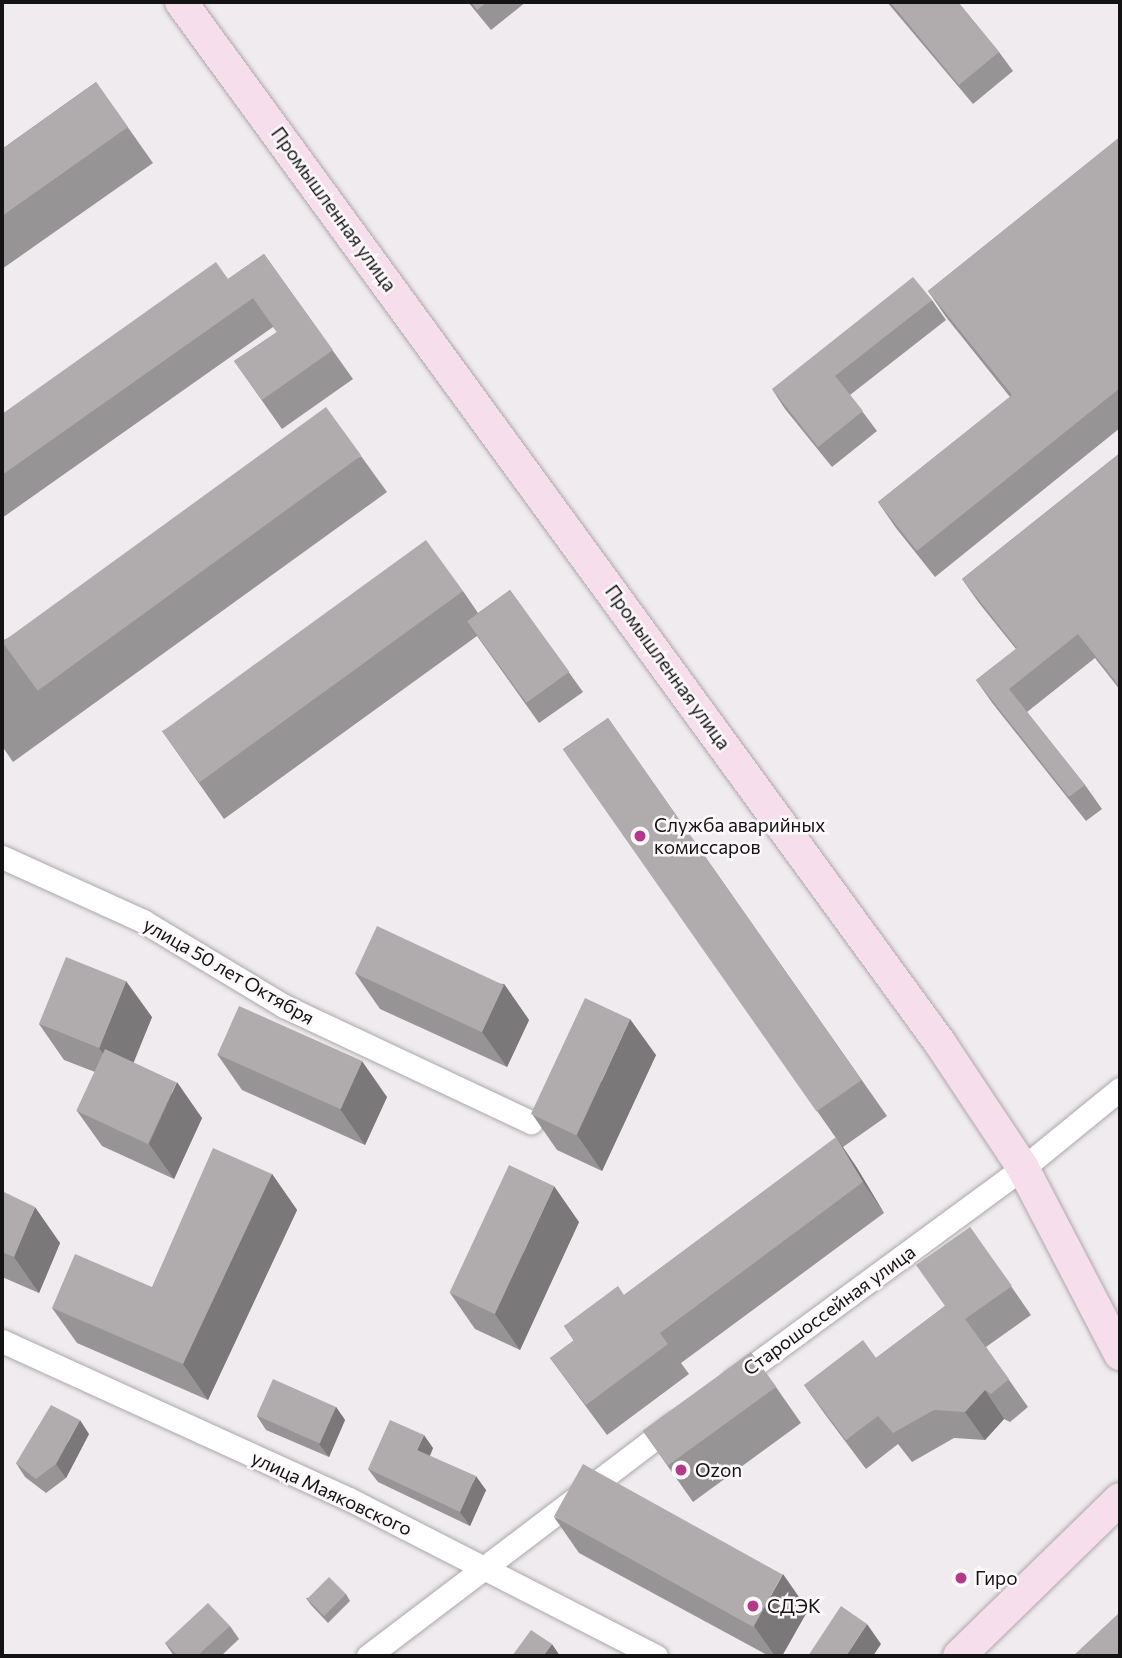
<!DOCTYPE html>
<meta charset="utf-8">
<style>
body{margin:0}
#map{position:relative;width:1122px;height:1658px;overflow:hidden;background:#f0ebee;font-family:Commissioner,sans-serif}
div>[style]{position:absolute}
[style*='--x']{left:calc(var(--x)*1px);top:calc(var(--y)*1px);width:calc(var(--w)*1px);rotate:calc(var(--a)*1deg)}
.roads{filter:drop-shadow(0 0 2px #aca8aa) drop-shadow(0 0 2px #aca8aa)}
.street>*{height:23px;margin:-11.5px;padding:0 11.5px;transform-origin:11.5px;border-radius:11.5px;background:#fff}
.secondary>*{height:32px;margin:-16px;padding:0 16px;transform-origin:16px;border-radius:16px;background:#f6deec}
.wall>*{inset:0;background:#979496}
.shaded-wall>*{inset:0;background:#7b787a}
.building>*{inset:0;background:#b0acae;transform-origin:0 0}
.dots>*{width:19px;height:19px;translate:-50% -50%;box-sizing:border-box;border:4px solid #fdf9fb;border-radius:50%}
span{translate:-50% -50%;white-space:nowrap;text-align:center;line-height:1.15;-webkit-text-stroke:5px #fdf9fb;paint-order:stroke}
.street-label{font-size:19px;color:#141314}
.poi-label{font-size:19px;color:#141314}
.left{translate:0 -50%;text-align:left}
.frame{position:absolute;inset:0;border:4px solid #141314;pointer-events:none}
</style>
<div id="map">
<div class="roads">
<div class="street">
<div style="--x:2;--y:857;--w:155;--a:24.4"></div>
<div style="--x:143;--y:921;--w:165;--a:31.1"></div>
<div style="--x:284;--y:1006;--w:273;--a:25.2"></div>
<div style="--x:2;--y:1341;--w:381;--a:24.5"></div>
<div style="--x:349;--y:1499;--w:345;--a:27.1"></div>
<div style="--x:734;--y:1380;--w:358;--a:-36.3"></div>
<div style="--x:1023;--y:1168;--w:125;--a:-39.2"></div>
<div style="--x:368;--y:1656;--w:385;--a:-37.2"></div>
</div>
<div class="secondary">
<div style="--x:181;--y:2;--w:1288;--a:53.9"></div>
<div style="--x:940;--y:1043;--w:150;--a:56.4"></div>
<div style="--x:1023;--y:1168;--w:210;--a:62.5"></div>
<div style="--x:959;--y:1656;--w:225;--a:-44.3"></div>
</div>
</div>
<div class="wall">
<div style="clip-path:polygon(468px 2px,526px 2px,491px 30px)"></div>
<div style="clip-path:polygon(887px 2px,958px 2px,999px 52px,1013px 71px,973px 104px)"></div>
<div style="clip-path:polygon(96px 82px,153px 163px,2px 269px,2px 149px)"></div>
<div style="clip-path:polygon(1120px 137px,1120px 428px,935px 577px,896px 528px,878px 502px,1010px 397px,946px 317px,928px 291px)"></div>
<div style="clip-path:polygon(264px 254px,353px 379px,282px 429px,234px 361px,277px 332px,273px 327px,2px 518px,2px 414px,228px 279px)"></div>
<div style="clip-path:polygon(932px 300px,946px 320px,850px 395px,877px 431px,832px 467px,785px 409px,772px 389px)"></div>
<div style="clip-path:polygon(1120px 453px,1120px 690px,1095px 658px,1027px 712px,1085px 785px,1102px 809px,1086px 821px,993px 704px,976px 680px,1016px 649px,979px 603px,962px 579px)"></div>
<div style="clip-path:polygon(361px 456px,387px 492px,13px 762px,2px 746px,2px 641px)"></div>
<div style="clip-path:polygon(510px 590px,583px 692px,539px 723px,477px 636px,224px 819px,162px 731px,463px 591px,478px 613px)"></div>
<div style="clip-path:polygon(608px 718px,887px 1116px,843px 1147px,857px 1168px,884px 1213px,681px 1363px,689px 1374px,607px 1435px,550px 1358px,574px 1341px,564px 1326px,624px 1295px,836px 1138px,563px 749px)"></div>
<div style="clip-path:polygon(355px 973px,504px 984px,529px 1020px,507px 1067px,380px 1009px)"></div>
<div style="clip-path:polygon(152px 1017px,133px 1062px,202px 1118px,174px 1179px,102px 1146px,77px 1111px,95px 1072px,64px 1060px,39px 1024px)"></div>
<div style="clip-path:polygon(217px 1054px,387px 1097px,365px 1145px,242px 1090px)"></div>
<div style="clip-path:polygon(656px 1055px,602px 1171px,557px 1150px,532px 1114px)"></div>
<div style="clip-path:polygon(272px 1174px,297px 1210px,208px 1400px,77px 1343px,52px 1308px,152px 1287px)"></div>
<div style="clip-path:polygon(2px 1191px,60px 1243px,39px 1293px,2px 1277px)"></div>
<div style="clip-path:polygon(579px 1222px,520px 1350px,475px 1329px,450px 1293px)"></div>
<div style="clip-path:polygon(970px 1227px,1031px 1315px,986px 1347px,1028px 1407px,1010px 1422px,1004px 1419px,985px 1440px,954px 1438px,912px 1462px,898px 1444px,866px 1469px,824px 1413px,804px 1385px,876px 1358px,945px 1306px)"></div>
<div style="clip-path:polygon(776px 1387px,801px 1423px,693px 1502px,643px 1431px)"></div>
<div style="clip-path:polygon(336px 1407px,345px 1420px,329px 1457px,266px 1430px,257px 1416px)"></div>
<div style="clip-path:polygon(89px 1434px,66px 1478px,46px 1493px,25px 1477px,16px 1463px)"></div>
<div style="clip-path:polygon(433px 1448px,430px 1456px,486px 1490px,470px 1526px,378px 1482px,368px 1469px)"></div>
<div style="clip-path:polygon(554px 1517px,808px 1610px,782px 1656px,769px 1656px,579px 1553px)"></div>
<div style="clip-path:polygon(346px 1594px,350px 1601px,328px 1623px,311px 1605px,306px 1598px)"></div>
<div style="clip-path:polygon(230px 1626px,239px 1639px,221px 1656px,174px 1656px,165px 1643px)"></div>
</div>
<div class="shaded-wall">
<div style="clip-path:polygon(126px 981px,152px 1017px,125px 1084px,99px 1048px)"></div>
<div style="clip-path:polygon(504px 984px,529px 1020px,507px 1067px,482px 1032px)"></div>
<div style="clip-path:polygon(630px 1019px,656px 1055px,602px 1171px,577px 1135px)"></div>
<div style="clip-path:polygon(362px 1061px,387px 1097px,365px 1145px,340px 1109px)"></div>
<div style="clip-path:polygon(177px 1082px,202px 1118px,174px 1179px,149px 1144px)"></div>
<div style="clip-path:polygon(836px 1137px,857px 1168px,884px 1213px,863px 1182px)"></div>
<div style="clip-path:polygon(272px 1174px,297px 1210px,208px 1400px,183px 1364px)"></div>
<div style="clip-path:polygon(554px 1186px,579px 1222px,520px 1350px,495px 1314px)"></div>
<div style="clip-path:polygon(35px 1207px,60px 1243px,39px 1293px,14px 1257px)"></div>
<div style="clip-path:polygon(985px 1390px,1004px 1419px,985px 1440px,965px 1412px)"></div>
<div style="clip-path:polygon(336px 1407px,345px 1420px,329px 1457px,319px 1444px)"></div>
<div style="clip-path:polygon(80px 1420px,89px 1434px,66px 1478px,56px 1464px)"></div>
<div style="clip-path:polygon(424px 1435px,433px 1448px,426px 1464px,417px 1450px)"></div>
<div style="clip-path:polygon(476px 1476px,486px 1490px,470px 1526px,460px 1512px)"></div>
<div style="clip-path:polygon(783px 1574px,808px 1610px,782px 1656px,775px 1656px,754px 1626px)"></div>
<div style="clip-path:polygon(867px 1624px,881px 1644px,873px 1656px,846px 1656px)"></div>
<div style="clip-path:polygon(552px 1644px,560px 1656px,543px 1656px)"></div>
</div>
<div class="building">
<div style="clip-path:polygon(471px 2px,487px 2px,477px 10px)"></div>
<div style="clip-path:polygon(890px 2px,958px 2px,999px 52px,959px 85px)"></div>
<div style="clip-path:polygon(96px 82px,128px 127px,2px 216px,2px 149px)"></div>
<div style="clip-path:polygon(1120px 137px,1120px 388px,917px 551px,878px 502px,1012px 395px,928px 291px)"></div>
<div style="clip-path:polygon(264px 254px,333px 350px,262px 400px,234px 361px,277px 332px,253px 298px,2px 475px,2px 414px,216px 262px,228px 279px)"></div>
<div style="clip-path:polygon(913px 277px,932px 300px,835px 376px,863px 411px,818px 447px,772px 389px)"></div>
<div style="left:326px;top:407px;width:60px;height:400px;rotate:54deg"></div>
<div style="clip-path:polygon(1120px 453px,1120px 687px,1078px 634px,1009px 689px,1085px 785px,1069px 797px,976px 680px,1017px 648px,962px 579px)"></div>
<div style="left:426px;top:540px;width:63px;height:326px;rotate:54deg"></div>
<div style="left:510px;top:590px;width:101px;height:53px;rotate:54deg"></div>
<div style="left:608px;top:718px;width:442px;height:55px;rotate:55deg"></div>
<div style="left:377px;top:926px;width:140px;height:52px;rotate:25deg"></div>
<div style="left:66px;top:957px;width:65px;height:72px;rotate:22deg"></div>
<div style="left:585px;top:998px;width:50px;height:128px;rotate:25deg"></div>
<div style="left:239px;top:1006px;width:135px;height:53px;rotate:24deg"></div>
<div style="left:105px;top:1049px;width:79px;height:68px;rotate:25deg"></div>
<div style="clip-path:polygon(836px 1137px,863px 1182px,660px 1333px,668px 1344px,586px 1405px,550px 1358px,574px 1340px,564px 1326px,618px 1286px,624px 1295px)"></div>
<div style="clip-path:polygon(213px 1148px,272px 1174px,183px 1364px,52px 1308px,75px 1254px,152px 1287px)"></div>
<div style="left:509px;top:1165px;width:50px;height:141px;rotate:25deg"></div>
<div style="clip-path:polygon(2px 1191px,35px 1207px,14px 1257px,2px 1252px)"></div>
<div style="clip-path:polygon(970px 1227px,1012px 1286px,965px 1319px,1009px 1379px,991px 1394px,985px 1390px,965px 1412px,934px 1410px,893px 1433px,878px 1416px,846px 1440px,804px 1385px,863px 1340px,876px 1358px,945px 1306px,916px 1265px)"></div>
<div style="left:751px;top:1352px;width:43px;height:134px;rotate:54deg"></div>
<div style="left:273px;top:1379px;width:69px;height:40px;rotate:24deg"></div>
<div style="clip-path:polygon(51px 1405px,80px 1420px,56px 1464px,36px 1479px,16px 1463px)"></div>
<div style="clip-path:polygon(390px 1420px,424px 1435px,417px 1450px,476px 1476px,460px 1512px,368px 1469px)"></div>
<div style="left:583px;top:1464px;width:228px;height:60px;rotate:29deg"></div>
<div style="left:329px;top:1577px;width:24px;height:31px;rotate:45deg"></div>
<div style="clip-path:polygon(208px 1603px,230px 1626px,197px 1656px,178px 1656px,165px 1643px)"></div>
<div style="clip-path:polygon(841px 1606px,867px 1624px,846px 1656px,808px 1656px)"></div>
<div style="clip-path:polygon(1120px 1612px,1120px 1656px,1073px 1656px)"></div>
<div style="clip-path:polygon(531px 1630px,552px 1644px,543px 1656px,512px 1656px)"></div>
</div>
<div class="dots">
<div style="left:640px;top:836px;background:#b5398a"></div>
<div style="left:681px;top:1470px;background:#b5398a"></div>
<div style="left:961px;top:1578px;background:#b5398a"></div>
<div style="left:753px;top:1606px;background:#b5398a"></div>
</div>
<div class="street-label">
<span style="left:334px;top:209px;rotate:54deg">Промышленная улица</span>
<span style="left:668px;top:667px;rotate:54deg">Промышленная улица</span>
<span style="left:229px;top:971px;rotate:30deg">улица 50 лет Октября</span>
<span style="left:829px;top:1310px;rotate:-36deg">Старошоссейная улица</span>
<span style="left:332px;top:1493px;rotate:25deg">улица Маяковского</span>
</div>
<div class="poi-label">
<span class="left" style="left:654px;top:836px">Служба аварийных<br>комиссаров</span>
<span class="left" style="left:695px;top:1470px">Ozon</span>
<span class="left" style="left:975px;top:1578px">Гиро</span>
<span class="left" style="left:767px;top:1606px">СДЭК</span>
</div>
<div class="frame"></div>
</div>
